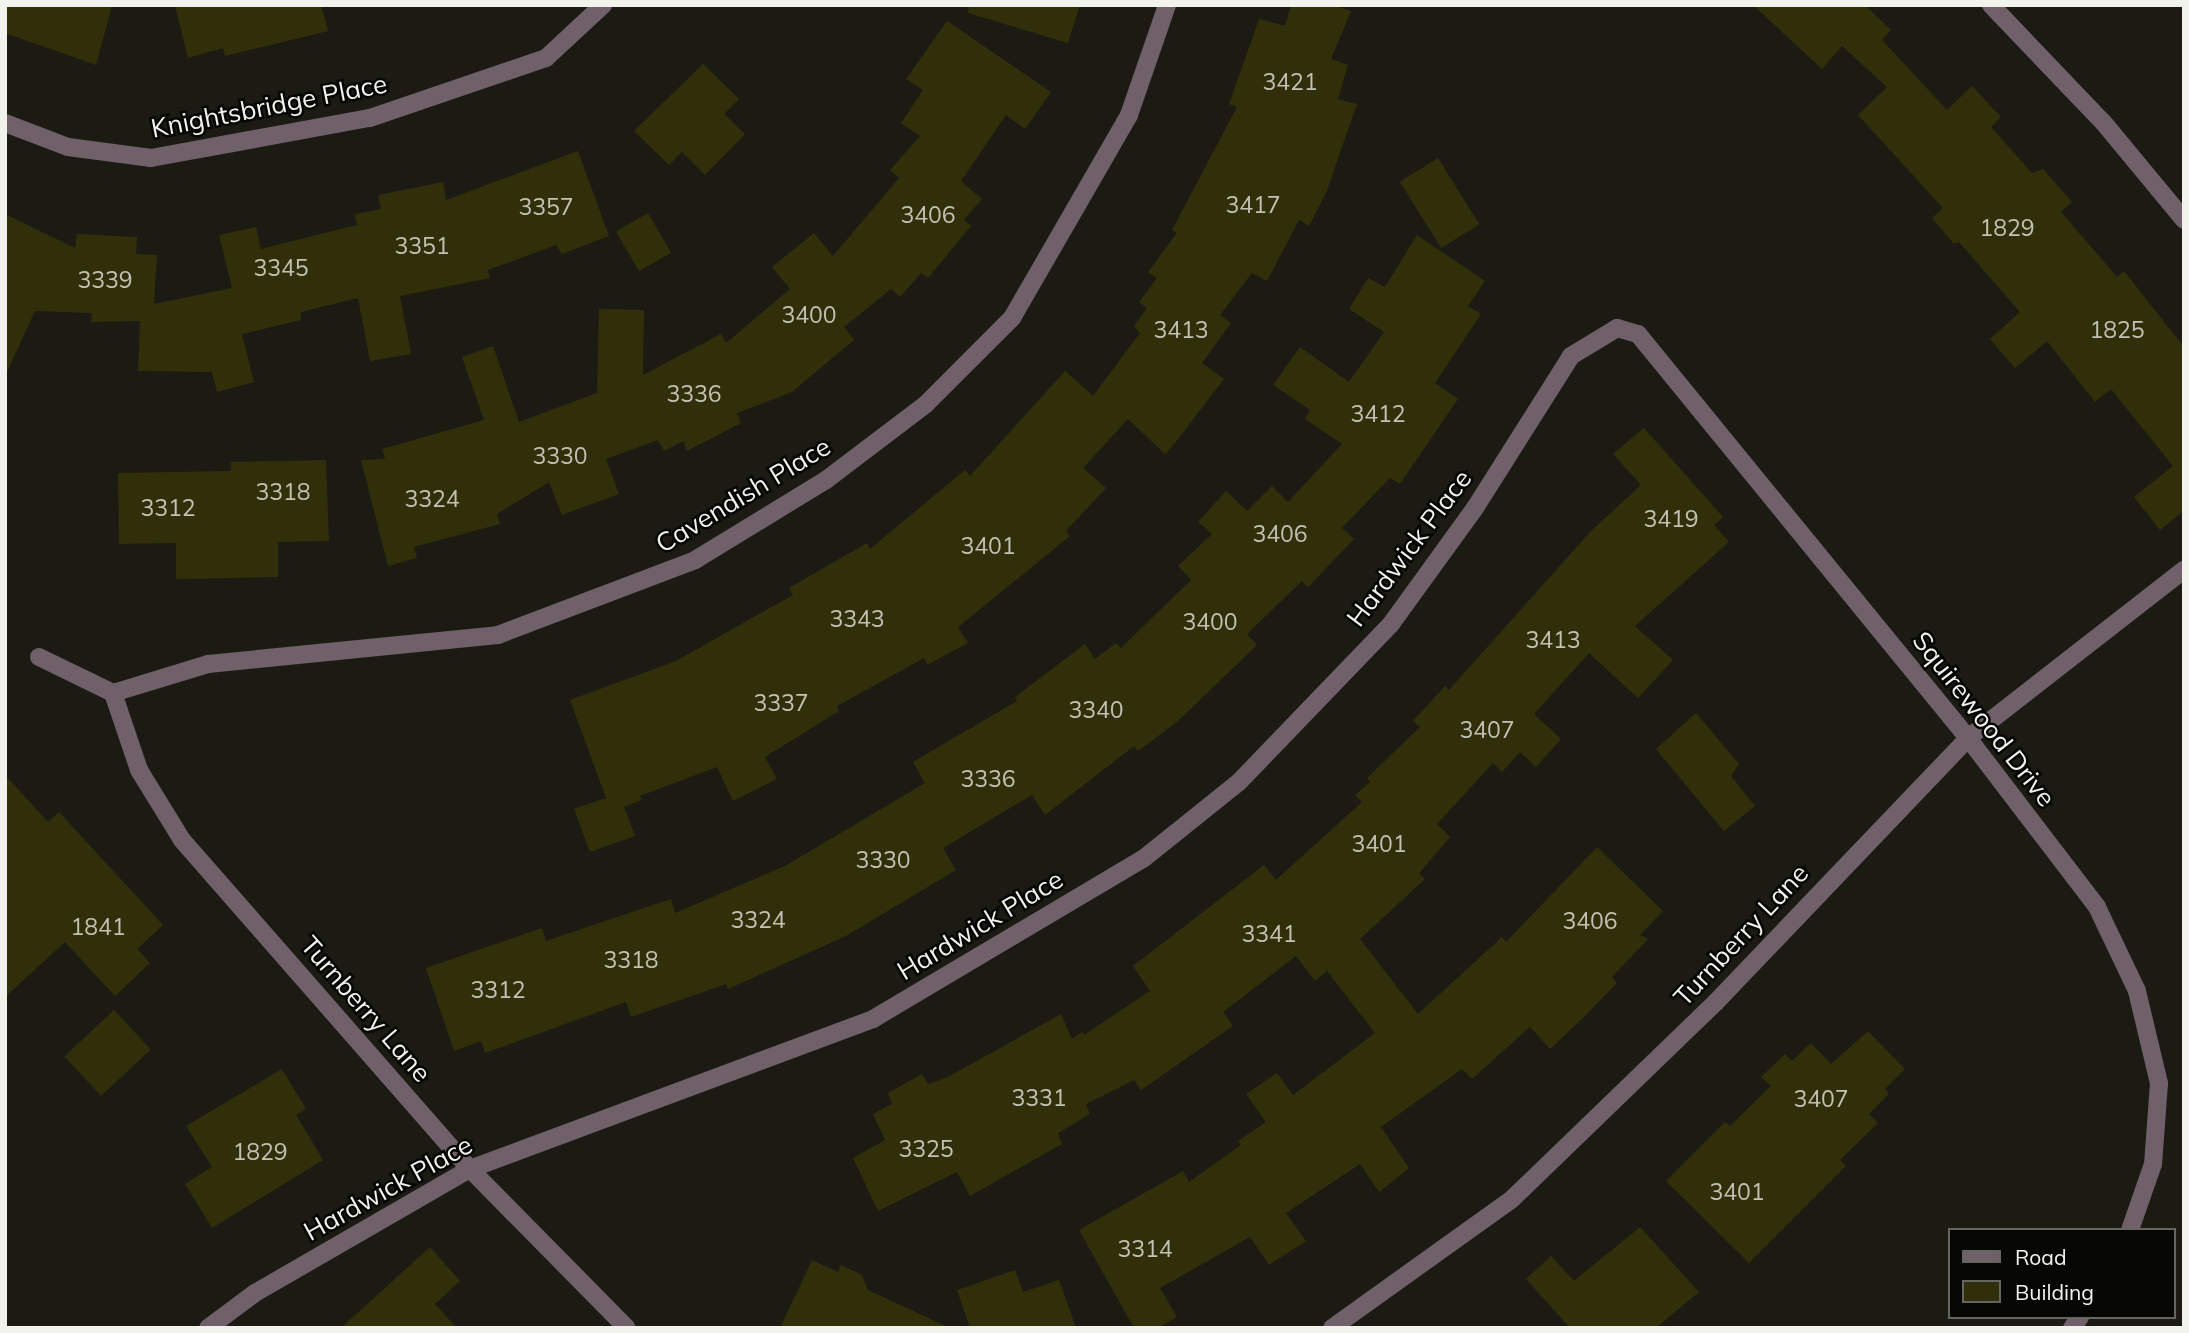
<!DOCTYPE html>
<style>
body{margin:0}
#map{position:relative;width:2189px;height:1333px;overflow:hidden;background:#1b1b14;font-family:Mulish,sans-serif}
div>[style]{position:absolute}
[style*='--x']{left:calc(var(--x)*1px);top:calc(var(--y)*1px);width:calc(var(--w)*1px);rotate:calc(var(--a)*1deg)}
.building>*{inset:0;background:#312f0a;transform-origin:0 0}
.minor>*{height:18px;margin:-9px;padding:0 9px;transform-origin:9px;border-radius:9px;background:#6f6069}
span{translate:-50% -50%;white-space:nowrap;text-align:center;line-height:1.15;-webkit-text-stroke:5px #060604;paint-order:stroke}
.number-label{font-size:23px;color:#c2c2b4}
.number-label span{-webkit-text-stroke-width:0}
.street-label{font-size:26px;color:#f3f3ed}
.frame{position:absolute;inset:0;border:7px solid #f3f3ed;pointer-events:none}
.legend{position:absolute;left:1948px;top:1228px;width:228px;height:91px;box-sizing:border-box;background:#060604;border:2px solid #656561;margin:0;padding:9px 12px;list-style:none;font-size:21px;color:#f3f3ed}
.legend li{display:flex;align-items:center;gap:14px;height:35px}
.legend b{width:35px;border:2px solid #656561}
</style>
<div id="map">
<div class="building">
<div style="clip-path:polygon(5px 5px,112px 6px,96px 65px,5px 33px)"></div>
<div style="clip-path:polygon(321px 5px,328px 31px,225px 56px,223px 48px,188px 58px,175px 6px)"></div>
<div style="clip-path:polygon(969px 5px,1080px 5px,1068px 43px,968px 13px)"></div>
<div style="clip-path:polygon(1291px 5px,1333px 5px,1351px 11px,1331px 59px,1348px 65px,1338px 99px,1357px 104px,1326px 193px,1309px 226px,1299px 220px,1267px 281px,1252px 273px,1220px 315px,1231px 323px,1202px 363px,1224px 379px,1175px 443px,1165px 454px,1128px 419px,1083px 468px,1106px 488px,1066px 531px,1070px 536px,958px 627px,968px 643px,927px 665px,924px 658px,837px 706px,839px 711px,765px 757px,777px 779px,733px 801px,717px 767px,640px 796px,642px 800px,624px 807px,635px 836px,590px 852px,574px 809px,606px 798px,570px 700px,676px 661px,793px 595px,789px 588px,867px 543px,870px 549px,965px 470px,970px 476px,1065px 371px,1093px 396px,1140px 333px,1134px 326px,1147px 308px,1139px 302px,1157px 278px,1148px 272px,1177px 233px,1172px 230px,1237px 107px,1229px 104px,1259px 19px,1285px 26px)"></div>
<div style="clip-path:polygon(1753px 5px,1865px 5px,1891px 30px,1882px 40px,1947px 110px,1972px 86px,2001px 117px,1991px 127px,2032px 173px,2043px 169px,2072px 202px,2061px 212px,2117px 277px,2124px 271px,2184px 347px,2184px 511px,2160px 530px,2134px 497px,2173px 466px,2111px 389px,2095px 402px,2047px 341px,2015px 368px,1990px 339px,2020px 312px,1959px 242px,1954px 244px,1932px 218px,1943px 208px,1858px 115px,1887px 87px,1842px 46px,1822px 69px)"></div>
<div style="clip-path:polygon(947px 21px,1051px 92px,1025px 129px,1006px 115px,961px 181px,982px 199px,964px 220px,971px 226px,928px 278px,921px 273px,900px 297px,891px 289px,844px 327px,854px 340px,792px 392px,737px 413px,741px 423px,687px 451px,683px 441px,664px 451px,658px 440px,606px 459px,619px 494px,562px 515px,549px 482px,497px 514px,500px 524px,414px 547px,417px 558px,388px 566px,361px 460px,385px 459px,382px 449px,484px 420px,462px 357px,493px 346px,519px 422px,597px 393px,599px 309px,644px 310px,643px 375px,721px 334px,726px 343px,790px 289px,772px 267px,814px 233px,833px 256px,899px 178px,890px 170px,920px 136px,901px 123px,923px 90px,906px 79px)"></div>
<div style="clip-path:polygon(703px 64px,739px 99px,724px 114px,745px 134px,705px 175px,682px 152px,669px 165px,634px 131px)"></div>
<div style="clip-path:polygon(578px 151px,609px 236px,562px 254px,556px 245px,488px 270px,490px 278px,400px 296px,411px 354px,370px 361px,358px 298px,301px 312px,301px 320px,242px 334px,254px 382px,217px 392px,212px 372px,138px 371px,140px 321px,91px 322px,92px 313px,35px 311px,5px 376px,5px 214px,75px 248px,77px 234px,137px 237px,136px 254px,157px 255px,154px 304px,232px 288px,219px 235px,256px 227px,261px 249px,357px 225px,355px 214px,381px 209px,378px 195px,443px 182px,446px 200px)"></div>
<div style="left:1438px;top:158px;width:78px;height:45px;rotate:58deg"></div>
<div style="left:648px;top:213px;width:46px;height:37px;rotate:60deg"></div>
<div style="clip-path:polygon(1417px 235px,1485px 281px,1468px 306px,1481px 314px,1435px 383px,1458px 399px,1400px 484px,1390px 478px,1342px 528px,1354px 539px,1308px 587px,1302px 581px,1247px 634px,1257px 645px,1177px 722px,1138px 751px,1134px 746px,1045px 815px,1032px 795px,943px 848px,956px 870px,846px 936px,728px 989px,726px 984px,631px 1017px,626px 1002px,485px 1053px,481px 1041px,454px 1051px,426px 968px,542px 928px,546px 941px,671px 899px,675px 913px,785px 866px,925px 783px,913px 762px,1017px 701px,1015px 697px,1085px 644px,1095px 659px,1116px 643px,1121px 648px,1191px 580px,1178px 566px,1212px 534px,1198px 522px,1226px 491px,1247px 511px,1272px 486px,1288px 502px,1342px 444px,1305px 419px,1310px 410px,1273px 385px,1300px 347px,1349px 382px,1384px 332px,1349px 309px,1368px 278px,1385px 287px)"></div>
<div style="clip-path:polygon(1644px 428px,1723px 517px,1714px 525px,1729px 542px,1635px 626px,1673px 660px,1638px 698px,1589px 653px,1534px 714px,1561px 739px,1536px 767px,1520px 752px,1502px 772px,1493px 763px,1437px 824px,1450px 837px,1419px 873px,1425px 879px,1360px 939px,1418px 1014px,1502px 937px,1506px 942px,1597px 847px,1663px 911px,1640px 935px,1648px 939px,1612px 977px,1617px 983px,1584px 1017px,1550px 1049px,1530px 1027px,1472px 1079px,1462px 1069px,1381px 1127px,1409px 1168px,1379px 1192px,1360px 1164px,1286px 1213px,1306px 1241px,1269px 1265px,1250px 1237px,1160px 1288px,1177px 1317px,1158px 1328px,1134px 1328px,1079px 1230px,1183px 1171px,1189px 1182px,1241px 1145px,1238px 1141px,1266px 1122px,1246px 1094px,1277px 1073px,1293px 1095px,1375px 1033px,1327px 971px,1315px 981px,1296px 956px,1223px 1012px,1233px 1026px,1141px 1090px,1134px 1080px,1086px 1104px,1090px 1114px,1058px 1133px,1062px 1144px,970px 1196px,957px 1172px,878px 1211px,853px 1158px,885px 1140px,873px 1114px,892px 1104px,888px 1093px,922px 1074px,928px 1084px,948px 1077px,1061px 1014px,1072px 1039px,1082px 1032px,1084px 1035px,1150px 991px,1133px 966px,1264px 865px,1276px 880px,1362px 802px,1355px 795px,1370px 782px,1367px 778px,1420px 727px,1413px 721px,1445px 686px,1449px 690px,1591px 531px,1641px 485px,1613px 454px)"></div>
<div style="clip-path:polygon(326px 460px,329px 541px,278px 542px,278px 577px,176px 579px,176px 543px,119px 544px,118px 473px,231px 471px,231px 462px)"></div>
<div style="clip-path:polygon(1696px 713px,1739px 764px,1731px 776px,1755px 806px,1724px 831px,1656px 749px)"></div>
<div style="clip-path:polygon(5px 775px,48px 822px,59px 812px,163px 925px,137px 949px,150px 963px,115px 996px,65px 942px,5px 997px)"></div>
<div style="left:114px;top:1010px;width:54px;height:68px;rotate:47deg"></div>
<div style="clip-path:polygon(1868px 1031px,1905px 1069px,1885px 1089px,1889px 1094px,1869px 1114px,1878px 1123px,1840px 1160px,1846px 1166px,1749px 1263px,1666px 1181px,1725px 1122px,1730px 1126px,1771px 1086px,1761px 1077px,1785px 1054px,1792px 1061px,1811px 1043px,1831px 1064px)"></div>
<div style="clip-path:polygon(282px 1069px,306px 1109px,296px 1115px,323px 1160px,212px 1228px,185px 1184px,212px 1167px,186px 1126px)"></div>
<div style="clip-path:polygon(1640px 1227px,1699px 1292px,1656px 1328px,1570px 1328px,1526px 1279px,1551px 1256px,1574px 1281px)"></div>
<div style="clip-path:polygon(430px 1247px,460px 1281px,435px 1304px,457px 1328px,341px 1328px)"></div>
<div style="clip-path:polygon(812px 1260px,838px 1272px,841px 1265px,862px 1275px,868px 1290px,950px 1328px,780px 1328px)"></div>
<div style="clip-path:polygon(1015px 1270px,1023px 1292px,1059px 1280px,1076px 1328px,970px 1328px,957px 1290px)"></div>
</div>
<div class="minor">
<div style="--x:1991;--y:5;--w:162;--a:46.3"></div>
<div style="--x:2103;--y:122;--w:127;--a:50.4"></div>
<div style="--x:5;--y:123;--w:67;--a:20.9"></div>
<div style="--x:68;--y:147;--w:84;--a:7.5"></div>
<div style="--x:151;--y:158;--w:223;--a:-10.4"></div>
<div style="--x:370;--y:118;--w:186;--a:-18.8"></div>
<div style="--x:546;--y:58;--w:78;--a:-42.9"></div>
<div style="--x:39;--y:657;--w:82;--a:25.9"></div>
<div style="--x:113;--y:693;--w:99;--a:-17"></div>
<div style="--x:208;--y:664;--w:291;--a:-5.7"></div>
<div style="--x:498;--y:635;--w:211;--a:-20.8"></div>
<div style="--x:695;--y:560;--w:153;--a:-31.4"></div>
<div style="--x:826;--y:480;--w:126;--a:-37.2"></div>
<div style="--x:926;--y:404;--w:122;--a:-45"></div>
<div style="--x:1012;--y:318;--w:234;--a:-60"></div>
<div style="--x:1129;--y:115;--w:116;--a:-70.9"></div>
<div style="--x:113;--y:693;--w:81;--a:71.3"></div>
<div style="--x:139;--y:770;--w:82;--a:58.4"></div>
<div style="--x:182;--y:840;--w:437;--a:48.8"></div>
<div style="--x:470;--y:1169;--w:223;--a:45.4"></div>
<div style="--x:208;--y:1328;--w:59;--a:-36.7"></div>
<div style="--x:255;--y:1293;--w:248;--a:-30"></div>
<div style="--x:470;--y:1169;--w:430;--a:-20.4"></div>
<div style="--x:873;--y:1019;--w:314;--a:-30.7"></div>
<div style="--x:1143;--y:859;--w:123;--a:-38.7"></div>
<div style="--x:1239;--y:782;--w:219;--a:-46.1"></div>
<div style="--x:1391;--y:624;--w:143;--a:-54.1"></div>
<div style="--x:1475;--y:508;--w:180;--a:-57.7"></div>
<div style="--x:1571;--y:356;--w:54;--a:-31.3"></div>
<div style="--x:1617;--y:328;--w:22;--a:16"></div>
<div style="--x:1638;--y:334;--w:522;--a:50.76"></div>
<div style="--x:1968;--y:738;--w:213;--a:52.6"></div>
<div style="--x:2097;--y:907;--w:93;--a:64.5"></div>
<div style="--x:2137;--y:991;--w:95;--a:76.6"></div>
<div style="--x:2159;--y:1083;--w:81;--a:94.2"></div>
<div style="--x:2153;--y:1164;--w:70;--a:109.2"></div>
<div style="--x:1332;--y:1328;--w:221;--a:-35.6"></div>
<div style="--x:1512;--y:1199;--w:284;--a:-44"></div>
<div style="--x:1716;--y:1002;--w:365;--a:-46.3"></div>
<div style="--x:1968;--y:738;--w:274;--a:-37.9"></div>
<div style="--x:2072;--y:1328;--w:14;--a:-54"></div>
</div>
<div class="number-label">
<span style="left:1290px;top:82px">3421</span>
<span style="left:1253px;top:205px">3417</span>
<span style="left:546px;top:207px">3357</span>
<span style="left:928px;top:215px">3406</span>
<span style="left:2007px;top:228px">1829</span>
<span style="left:422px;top:246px">3351</span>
<span style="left:281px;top:268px">3345</span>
<span style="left:105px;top:280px">3339</span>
<span style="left:809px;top:315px">3400</span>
<span style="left:1181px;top:330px">3413</span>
<span style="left:2117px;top:330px">1825</span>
<span style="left:694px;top:394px">3336</span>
<span style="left:1378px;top:414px">3412</span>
<span style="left:560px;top:456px">3330</span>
<span style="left:283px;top:492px">3318</span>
<span style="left:432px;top:499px">3324</span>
<span style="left:168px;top:508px">3312</span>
<span style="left:1671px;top:519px">3419</span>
<span style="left:1280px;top:534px">3406</span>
<span style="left:988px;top:546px">3401</span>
<span style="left:857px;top:619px">3343</span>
<span style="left:1210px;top:622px">3400</span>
<span style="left:1553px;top:640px">3413</span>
<span style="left:781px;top:703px">3337</span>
<span style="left:1096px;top:710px">3340</span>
<span style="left:1487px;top:730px">3407</span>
<span style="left:988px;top:779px">3336</span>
<span style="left:1379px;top:844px">3401</span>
<span style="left:883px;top:860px">3330</span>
<span style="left:758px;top:920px">3324</span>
<span style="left:1590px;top:921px">3406</span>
<span style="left:98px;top:927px">1841</span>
<span style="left:1269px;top:934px">3341</span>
<span style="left:631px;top:960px">3318</span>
<span style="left:498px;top:990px">3312</span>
<span style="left:1039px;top:1098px">3331</span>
<span style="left:1821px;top:1099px">3407</span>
<span style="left:926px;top:1149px">3325</span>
<span style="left:260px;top:1152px">1829</span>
<span style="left:1737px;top:1192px">3401</span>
<span style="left:1145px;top:1249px">3314</span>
</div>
<div class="street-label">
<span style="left:269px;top:106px;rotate:-11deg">Knightsbridge Place</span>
<span style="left:743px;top:495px;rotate:-31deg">Cavendish Place</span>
<span style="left:1409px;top:548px;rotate:-53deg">Hardwick Place</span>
<span style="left:1984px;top:719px;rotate:52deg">Squirewood Drive</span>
<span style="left:980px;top:925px;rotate:-31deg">Hardwick Place</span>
<span style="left:1741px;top:935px;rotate:-47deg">Turnberry Lane</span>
<span style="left:366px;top:1009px;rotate:49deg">Turnberry Lane</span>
<span style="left:388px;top:1188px;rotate:-29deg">Hardwick Place</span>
</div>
<div class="frame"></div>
<ul class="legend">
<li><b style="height:9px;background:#6f6069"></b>Road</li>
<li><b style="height:19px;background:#312f0a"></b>Building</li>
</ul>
</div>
